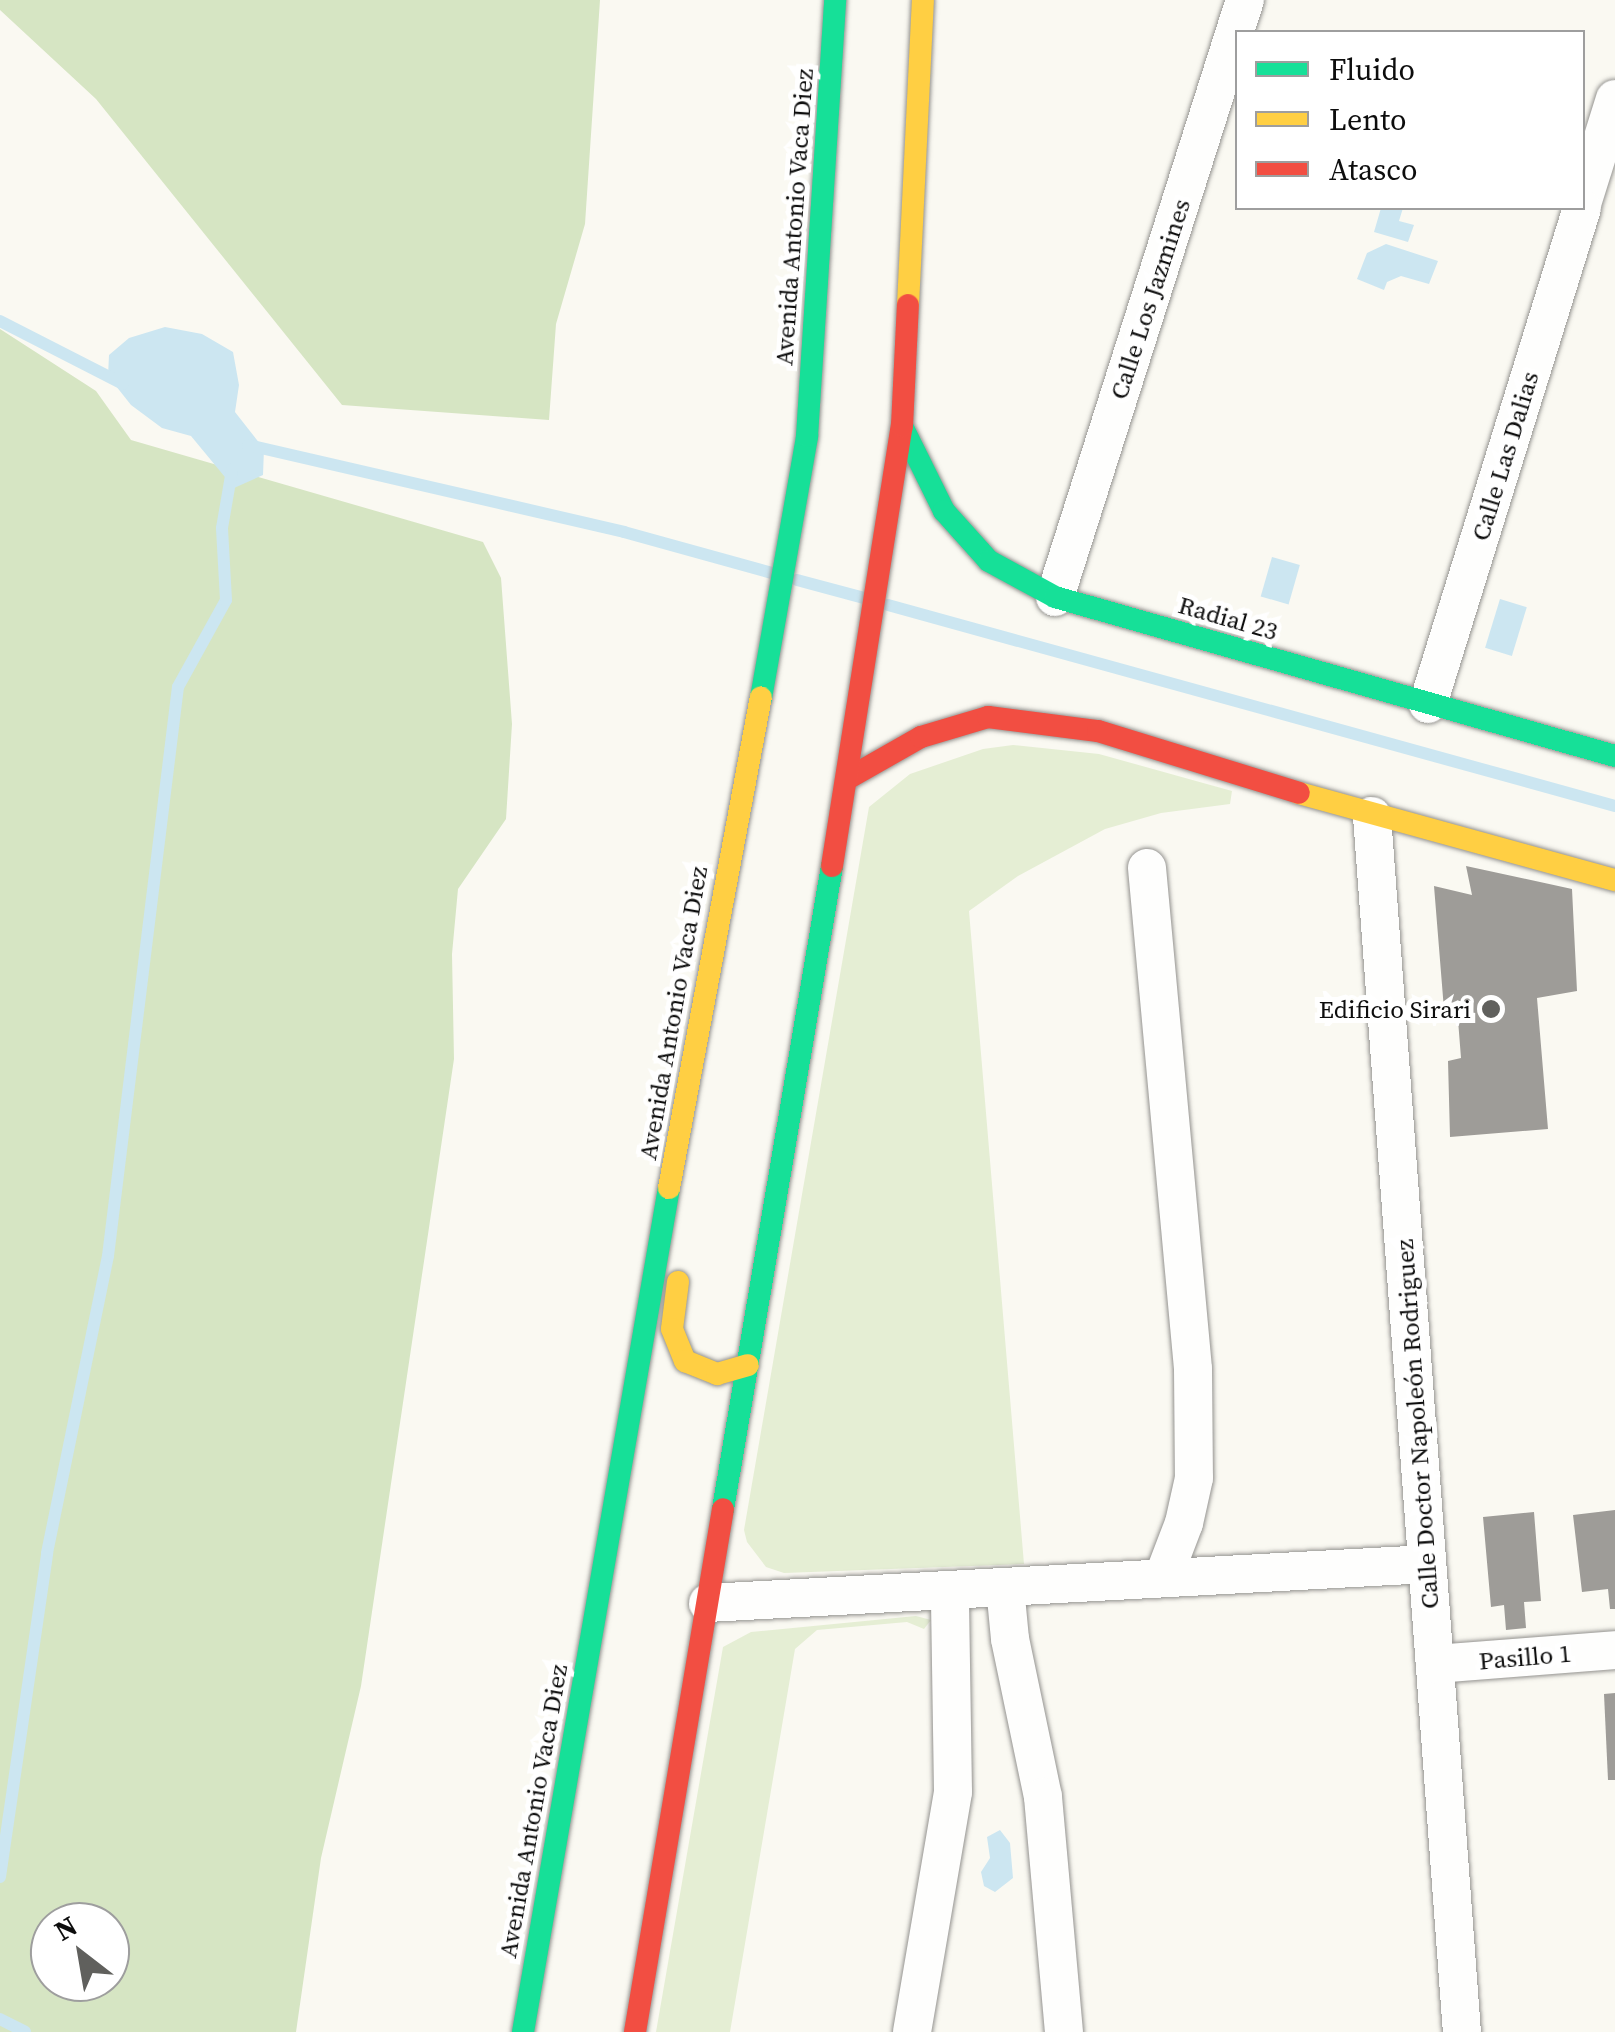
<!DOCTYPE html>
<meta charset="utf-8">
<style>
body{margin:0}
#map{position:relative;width:1615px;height:2032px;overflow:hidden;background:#faf9f2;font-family:"Source Serif 4",serif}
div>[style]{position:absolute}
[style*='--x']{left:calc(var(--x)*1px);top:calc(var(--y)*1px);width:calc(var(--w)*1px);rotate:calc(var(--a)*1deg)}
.green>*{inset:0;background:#e5eed4}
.forest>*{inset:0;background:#d6e5c3}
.water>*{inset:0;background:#cce6f1;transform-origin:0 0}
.stream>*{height:12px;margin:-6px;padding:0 6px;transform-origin:6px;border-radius:6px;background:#cce6f1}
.building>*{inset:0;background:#9e9c98}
.roads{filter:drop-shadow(0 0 2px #949390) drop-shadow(0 0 2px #949390)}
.street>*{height:38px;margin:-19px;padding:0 19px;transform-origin:19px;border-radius:19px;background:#fefefd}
.fast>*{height:22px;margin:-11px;padding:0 11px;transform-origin:11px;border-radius:11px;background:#16e098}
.slow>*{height:22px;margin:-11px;padding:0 11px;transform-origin:11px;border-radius:11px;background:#ffcf43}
.jam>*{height:22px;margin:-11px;padding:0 11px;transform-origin:11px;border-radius:11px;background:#f24e42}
.dots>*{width:28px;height:28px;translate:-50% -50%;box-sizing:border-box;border:5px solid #fff;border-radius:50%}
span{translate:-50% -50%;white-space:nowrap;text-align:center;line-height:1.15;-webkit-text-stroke:10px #fff;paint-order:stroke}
.street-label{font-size:25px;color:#0d0d0d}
.poi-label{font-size:25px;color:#0d0d0d}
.right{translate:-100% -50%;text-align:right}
.legend{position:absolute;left:1235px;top:30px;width:350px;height:180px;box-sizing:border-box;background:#fff;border:2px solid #9e9e9e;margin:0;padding:12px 18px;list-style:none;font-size:30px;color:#0d0d0d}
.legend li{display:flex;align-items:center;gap:20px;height:50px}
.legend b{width:50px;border:2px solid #9e9e9e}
.north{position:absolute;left:30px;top:1902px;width:100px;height:100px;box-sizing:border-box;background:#fff;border:2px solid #9e9e9e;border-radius:50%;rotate:329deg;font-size:28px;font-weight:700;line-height:40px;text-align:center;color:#0d0d0d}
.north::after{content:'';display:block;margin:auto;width:35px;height:45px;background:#60605d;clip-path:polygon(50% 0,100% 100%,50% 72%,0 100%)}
</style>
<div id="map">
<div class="green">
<div style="clip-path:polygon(1013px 745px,1099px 754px,1232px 791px,1230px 804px,1161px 813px,1105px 829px,1018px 876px,969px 911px,1024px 1564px,784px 1573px,766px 1567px,747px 1542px,744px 1530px,869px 807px,910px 774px,983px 749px)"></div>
<div style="clip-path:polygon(916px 1616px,931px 1620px,924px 1629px,907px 1622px,817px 1630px,795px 1649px,730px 2032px,656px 2032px,723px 1647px,751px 1632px)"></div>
</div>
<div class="forest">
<div style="clip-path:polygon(0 0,600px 0,585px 224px,556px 324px,549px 420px,342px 405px,96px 99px,0 10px)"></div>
<div style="clip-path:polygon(evenodd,0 329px,96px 391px,131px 440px,483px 542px,501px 578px,512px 724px,506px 819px,458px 889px,452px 954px,454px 1059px,361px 1686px,321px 1858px,296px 2032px,0 2032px,0 329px,50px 1922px,110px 1922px,110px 1982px,50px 1982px,50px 1922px)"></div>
</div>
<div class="water">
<div style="clip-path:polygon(1381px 208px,1403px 208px,1399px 221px,1414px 225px,1408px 242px,1374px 232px)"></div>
<div style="clip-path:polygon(1386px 244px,1438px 261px,1429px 284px,1401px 276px,1387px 282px,1384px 290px,1357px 279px,1367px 253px)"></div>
<div style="clip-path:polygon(165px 327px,202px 334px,233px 352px,239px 385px,235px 412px,264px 449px,263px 475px,234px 488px,191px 436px,162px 428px,131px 405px,108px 376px,109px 355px,129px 338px)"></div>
<div style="left:1272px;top:557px;width:29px;height:41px;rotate:16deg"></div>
<div style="left:1500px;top:599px;width:28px;height:51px;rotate:17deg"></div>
<div style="clip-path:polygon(1000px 1830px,1010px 1843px,1013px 1878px,995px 1892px,984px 1886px,981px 1872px,990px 1858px,987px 1837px)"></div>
</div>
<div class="stream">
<div style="--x:0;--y:321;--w:138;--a:27.1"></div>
<div style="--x:248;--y:445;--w:386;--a:13"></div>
<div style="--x:624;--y:532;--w:154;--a:15.5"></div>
<div style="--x:797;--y:580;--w:69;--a:15"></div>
<div style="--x:888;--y:605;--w:754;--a:15.45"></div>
<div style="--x:0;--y:1877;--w:327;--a:-81.7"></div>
<div style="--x:47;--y:1553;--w:303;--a:-78.4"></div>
<div style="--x:108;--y:1256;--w:573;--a:-82.99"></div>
<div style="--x:178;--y:687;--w:99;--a:-61.1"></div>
<div style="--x:226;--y:600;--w:72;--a:-93.2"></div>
<div style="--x:222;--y:528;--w:59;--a:-80.2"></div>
<div style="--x:0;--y:2019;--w:28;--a:27"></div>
</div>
<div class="building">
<div style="clip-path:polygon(1466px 866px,1572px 889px,1577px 991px,1537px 998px,1548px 1129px,1450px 1137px,1448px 1061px,1461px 1058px,1458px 1020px,1445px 1022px,1434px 886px,1472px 895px)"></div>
<div style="clip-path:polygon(1615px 1510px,1615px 1609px,1610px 1609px,1608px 1589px,1582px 1592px,1573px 1515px)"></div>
<div style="clip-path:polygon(1534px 1512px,1541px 1601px,1524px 1602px,1526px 1628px,1506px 1630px,1504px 1605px,1491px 1607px,1483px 1517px)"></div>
<div style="clip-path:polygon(1615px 1693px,1615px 1780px,1608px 1780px,1604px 1694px)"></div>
</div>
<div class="roads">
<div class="street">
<div style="--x:1582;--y:204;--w:110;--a:-72.6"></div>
<div style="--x:1055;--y:597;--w:627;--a:-72.35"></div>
<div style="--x:1428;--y:704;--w:519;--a:-72.75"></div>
<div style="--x:1372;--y:816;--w:1219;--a:85.77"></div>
<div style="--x:1147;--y:868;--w:503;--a:84.75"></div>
<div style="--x:1193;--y:1369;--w:109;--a:89.5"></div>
<div style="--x:1194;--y:1478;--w:46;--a:102.5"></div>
<div style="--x:1184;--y:1523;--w:59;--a:110.9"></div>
<div style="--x:1005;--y:1587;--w:52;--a:84.5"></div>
<div style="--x:1010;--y:1639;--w:161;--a:78.2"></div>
<div style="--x:1043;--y:1797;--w:236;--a:84.9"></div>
<div style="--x:708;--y:1603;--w:720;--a:-3.1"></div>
<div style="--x:1435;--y:1664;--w:181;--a:-4.4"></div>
<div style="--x:912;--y:2032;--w:243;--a:-80.3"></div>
<div style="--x:953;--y:1792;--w:202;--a:-90.9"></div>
</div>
<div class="fast">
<div style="--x:902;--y:426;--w:95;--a:63.7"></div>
<div style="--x:944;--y:511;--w:67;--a:48"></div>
<div style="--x:989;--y:561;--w:75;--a:28.6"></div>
<div style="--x:1055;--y:597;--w:582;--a:15.85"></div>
<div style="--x:761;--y:698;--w:266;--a:-80"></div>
<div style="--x:807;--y:436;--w:437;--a:-86.3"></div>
<div style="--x:723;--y:1509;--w:652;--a:-80.38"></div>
<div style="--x:523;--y:2032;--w:857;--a:-80.19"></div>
</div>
<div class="slow">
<div style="--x:908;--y:305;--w:305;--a:-87.2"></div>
<div style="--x:1299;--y:793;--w:328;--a:15.4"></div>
<div style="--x:669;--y:1188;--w:499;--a:-79.4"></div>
<div style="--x:678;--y:1282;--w:47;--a:97.3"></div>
<div style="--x:672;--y:1329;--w:35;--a:68"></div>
<div style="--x:685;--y:1361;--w:35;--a:22"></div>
<div style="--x:717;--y:1374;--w:32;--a:-16"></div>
</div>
<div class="jam">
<div style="--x:847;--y:779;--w:85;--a:-29.6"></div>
<div style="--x:921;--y:737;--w:70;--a:-16.6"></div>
<div style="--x:988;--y:717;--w:111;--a:7.3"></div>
<div style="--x:1098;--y:731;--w:210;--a:17.1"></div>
<div style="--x:832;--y:866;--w:446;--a:-81"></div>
<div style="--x:902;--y:426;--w:121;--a:-87.2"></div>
<div style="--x:635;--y:2032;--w:530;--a:-80.45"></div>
</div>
</div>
<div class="dots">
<div style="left:1491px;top:1009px;background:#60605d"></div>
</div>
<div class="street-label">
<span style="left:794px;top:217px;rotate:-86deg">Avenida Antonio Vaca Diez</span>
<span style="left:1150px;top:299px;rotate:-72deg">Calle Los Jazmines</span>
<span style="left:1505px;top:456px;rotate:-73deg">Calle Las Dalias</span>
<span style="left:1228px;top:618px;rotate:16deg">Radial 23</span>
<span style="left:673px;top:1013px;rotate:-80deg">Avenida Antonio Vaca Diez</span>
<span style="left:1417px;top:1424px;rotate:-94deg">Calle Doctor Napoleón Rodriguez</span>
<span style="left:1525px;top:1657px;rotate:-5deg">Pasillo 1</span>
<span style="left:533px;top:1811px;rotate:-80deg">Avenida Antonio Vaca Diez</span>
</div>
<div class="poi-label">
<span class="right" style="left:1471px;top:1009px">Edificio Sirari</span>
</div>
<ul class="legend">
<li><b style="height:12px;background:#16e098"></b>Fluido</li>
<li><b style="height:12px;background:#ffcf43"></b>Lento</li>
<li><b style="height:12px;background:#f24e42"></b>Atasco</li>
</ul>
<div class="north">N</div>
</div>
